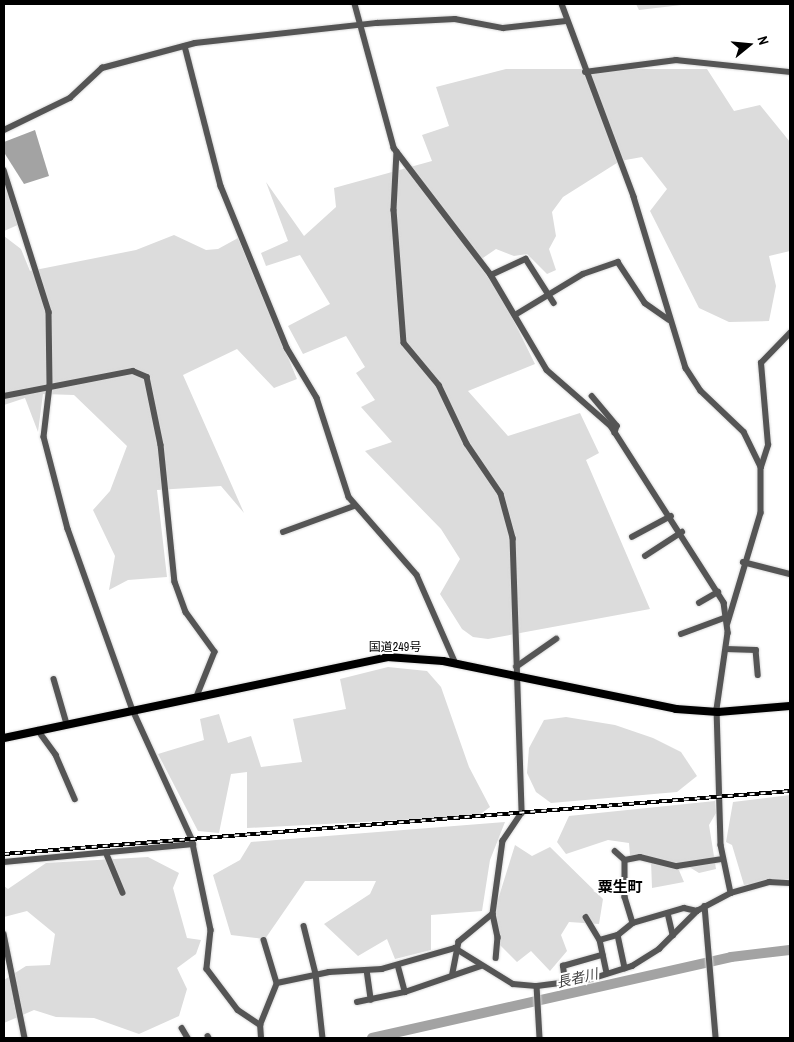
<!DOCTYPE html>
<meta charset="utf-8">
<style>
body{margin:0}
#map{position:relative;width:794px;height:1042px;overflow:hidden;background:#fff;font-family:"Archivo Narrow","Noto Sans JP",sans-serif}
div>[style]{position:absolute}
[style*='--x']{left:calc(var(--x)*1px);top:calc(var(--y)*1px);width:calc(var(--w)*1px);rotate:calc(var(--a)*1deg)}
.green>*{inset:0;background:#dcdcdc}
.water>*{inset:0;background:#a3a3a3}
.river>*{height:10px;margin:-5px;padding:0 5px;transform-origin:5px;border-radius:5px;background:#a3a3a3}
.roads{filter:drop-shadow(0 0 1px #dbdbdb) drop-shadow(0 0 1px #dbdbdb)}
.minor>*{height:5.5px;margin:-2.75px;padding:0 2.75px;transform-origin:2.75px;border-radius:2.75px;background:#555}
.highway>*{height:8px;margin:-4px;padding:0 4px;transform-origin:4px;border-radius:4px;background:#000}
.rail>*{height:4px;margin-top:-2px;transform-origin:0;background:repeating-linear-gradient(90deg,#fff 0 5.5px,#000 0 11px);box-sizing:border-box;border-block:1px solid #000}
span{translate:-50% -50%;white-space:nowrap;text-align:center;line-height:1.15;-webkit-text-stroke:4px #fff;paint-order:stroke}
.street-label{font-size:12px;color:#000}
.water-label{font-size:14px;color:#444;font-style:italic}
.quarter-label{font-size:15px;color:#000;font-weight:700}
.frame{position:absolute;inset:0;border:5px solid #000;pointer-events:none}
.north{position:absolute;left:724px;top:20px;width:50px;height:50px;-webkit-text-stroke:4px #fff;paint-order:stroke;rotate:73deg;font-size:14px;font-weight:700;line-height:20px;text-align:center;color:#000}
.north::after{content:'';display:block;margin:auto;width:18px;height:22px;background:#000;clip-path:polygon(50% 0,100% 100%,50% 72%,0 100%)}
</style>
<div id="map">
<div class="green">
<div style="clip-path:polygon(636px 4px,690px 4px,639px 10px)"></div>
<div style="clip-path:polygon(506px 69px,707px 69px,734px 111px,760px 105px,790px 142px,790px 251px,769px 256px,776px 286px,769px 321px,729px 322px,699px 308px,650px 211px,667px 189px,642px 157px,620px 161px,563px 197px,552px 212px,556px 236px,549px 249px,556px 270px,547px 274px,527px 254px,514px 256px,496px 249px,477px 262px,502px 297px,535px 364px,468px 391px,508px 436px,580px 413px,599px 453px,586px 460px,650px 609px,488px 639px,473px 637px,462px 629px,440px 594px,460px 559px,441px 529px,365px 451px,392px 442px,361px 407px,375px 400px,356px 373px,365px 367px,346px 336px,303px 354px,288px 326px,330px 304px,300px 255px,266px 266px,261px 253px,288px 241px,266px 182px,304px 236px,336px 207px,334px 188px,432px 161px,422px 135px,449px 126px,436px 87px)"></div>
<div style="clip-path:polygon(4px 175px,20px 224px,4px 231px)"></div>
<div style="clip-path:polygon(174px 235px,206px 250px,218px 249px,238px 238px,297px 379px,274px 388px,237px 349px,183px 375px,244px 513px,221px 486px,157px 490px,167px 577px,128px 580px,109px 590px,115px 556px,93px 510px,110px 491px,127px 446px,74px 395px,43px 394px,38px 432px,25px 398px,4px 405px,4px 236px,21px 249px,30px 271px,136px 250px)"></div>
<div style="clip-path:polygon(388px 667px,427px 671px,441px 687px,469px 767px,490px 807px,478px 816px,247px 828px,247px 772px,231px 774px,219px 833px,198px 831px,158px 754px,204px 740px,200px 719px,219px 714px,228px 743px,251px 736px,261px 767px,302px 762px,293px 719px,346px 709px,340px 679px)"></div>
<div style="clip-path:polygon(566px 717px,615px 725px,653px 738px,681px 752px,697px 776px,677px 792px,551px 803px,536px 792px,527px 773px,529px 748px,544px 720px)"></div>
<div style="clip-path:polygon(790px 795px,790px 879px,744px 885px,732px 845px,726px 842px,733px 802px)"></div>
<div style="clip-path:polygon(715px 801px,716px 813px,709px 825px,716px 869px,699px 873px,686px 865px,678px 868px,684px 882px,652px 888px,651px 861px,630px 855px,629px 843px,608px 840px,566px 854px,557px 842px,569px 816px)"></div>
<div style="clip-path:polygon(505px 822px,490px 860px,482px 911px,431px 915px,431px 950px,395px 959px,387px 939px,358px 956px,324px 924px,370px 894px,376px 881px,305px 881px,265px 939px,231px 935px,213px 875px,240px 860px,251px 842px)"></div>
<div style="clip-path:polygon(515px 845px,532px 856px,550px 847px,603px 899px,599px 924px,569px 922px,561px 935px,567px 951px,550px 971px,531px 951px,517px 962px,498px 943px,491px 922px)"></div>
<div style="clip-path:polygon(148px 857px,179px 873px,173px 888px,187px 938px,201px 940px,196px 954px,177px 968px,187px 989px,179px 1016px,139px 1034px,94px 1018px,56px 1017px,34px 1010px,4px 1023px,4px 980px,26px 966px,50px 965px,55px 934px,27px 911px,4px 917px,4px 886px,8px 889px,46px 863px)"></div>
</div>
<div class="water">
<div style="clip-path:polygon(35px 130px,49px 176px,24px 184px,5px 154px,4px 142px)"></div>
</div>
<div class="river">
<div style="--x:372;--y:1038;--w:368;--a:-12.7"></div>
<div style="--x:731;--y:957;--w:59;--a:-6.8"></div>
</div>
<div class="roads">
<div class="minor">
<div style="--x:355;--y:4;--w:149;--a:74.8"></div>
<div style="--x:394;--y:148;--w:160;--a:52.6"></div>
<div style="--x:491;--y:275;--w:110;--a:59.5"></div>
<div style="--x:547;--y:370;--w:85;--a:41.2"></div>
<div style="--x:611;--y:426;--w:210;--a:57.4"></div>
<div style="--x:724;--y:603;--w:30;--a:82"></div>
<div style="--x:728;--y:633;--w:77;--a:98.2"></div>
<div style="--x:717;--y:709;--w:136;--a:88.3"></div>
<div style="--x:721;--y:845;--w:49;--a:78.2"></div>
<div style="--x:562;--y:4;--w:206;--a:69.5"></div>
<div style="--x:634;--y:197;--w:179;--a:73.1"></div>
<div style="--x:686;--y:368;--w:27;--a:57"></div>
<div style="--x:701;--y:391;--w:59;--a:43.6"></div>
<div style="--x:744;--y:432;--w:39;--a:64"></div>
<div style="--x:761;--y:467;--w:46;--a:90"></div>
<div style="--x:761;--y:513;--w:115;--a:106.7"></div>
<div style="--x:185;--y:46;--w:145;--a:75.6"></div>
<div style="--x:221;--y:186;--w:175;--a:67.8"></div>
<div style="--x:287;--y:348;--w:58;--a:59"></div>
<div style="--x:317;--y:398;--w:104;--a:72.1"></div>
<div style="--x:349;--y:497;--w:103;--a:48.9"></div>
<div style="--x:417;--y:575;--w:97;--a:66.3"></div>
<div style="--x:585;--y:72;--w:92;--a:-7.5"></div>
<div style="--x:676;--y:60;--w:115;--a:6"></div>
<div style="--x:4;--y:130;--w:73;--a:-25.9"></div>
<div style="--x:70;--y:98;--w:44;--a:-43.2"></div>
<div style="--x:102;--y:68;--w:96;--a:-15"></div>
<div style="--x:195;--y:43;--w:183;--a:-6.3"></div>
<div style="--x:377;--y:23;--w:78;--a:-2.9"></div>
<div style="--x:455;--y:19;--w:49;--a:10.6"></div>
<div style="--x:503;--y:28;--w:63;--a:-6.3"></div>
<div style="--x:397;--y:152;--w:58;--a:93"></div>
<div style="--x:394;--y:210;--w:133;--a:85.7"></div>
<div style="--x:404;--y:343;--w:55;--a:50.2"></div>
<div style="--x:439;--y:385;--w:65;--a:64.6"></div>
<div style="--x:467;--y:444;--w:60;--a:55.8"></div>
<div style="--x:501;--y:494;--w:46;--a:74.7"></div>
<div style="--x:513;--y:538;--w:275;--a:88.1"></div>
<div style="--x:522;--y:813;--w:34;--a:124"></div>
<div style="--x:503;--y:841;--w:74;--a:97.8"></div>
<div style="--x:493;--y:914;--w:44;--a:140.5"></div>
<div style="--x:459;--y:942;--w:32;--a:101"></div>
<div style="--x:4;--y:170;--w:149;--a:72.4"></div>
<div style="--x:49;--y:312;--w:74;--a:89.2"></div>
<div style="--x:50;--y:386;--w:51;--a:96.7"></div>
<div style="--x:44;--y:437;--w:95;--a:75.4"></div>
<div style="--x:68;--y:529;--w:190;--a:70.3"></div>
<div style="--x:132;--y:708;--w:144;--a:65.4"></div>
<div style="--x:192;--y:839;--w:93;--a:78.2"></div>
<div style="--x:211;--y:930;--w:39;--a:96"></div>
<div style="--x:207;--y:969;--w:51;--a:52.9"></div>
<div style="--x:238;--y:1010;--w:27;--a:34"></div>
<div style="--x:491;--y:275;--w:38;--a:-25"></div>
<div style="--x:526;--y:259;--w:52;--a:57.5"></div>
<div style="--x:515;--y:315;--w:79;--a:-31.1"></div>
<div style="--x:583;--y:274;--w:37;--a:-19"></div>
<div style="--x:618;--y:262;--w:49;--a:56.6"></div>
<div style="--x:645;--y:303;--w:29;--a:35"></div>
<div style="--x:4;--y:396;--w:131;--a:-11"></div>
<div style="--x:133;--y:371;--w:15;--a:23"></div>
<div style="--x:147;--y:377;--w:69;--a:78.4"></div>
<div style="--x:161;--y:445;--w:138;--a:84.2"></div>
<div style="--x:175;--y:582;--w:32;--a:70"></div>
<div style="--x:186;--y:612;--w:49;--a:54.1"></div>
<div style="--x:215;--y:652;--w:45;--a:112"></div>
<div style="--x:592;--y:396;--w:39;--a:50"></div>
<div style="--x:617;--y:426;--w:7;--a:106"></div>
<div style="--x:761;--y:467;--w:23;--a:-72"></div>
<div style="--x:768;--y:445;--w:82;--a:-94.9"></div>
<div style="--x:761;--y:363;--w:42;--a:-46"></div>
<div style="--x:283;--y:532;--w:76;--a:-20.1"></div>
<div style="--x:632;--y:537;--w:44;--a:-28.3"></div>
<div style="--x:645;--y:556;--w:44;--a:-33"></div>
<div style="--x:743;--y:562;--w:49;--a:14.3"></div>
<div style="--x:699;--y:603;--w:22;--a:-30"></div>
<div style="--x:681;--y:634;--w:49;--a:-20.3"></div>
<div style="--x:726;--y:649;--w:30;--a:2"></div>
<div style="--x:756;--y:650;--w:25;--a:85"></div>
<div style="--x:516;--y:667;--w:49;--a:-35"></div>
<div style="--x:54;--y:679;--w:47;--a:73.9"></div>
<div style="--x:38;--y:730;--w:31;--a:54"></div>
<div style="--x:56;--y:755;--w:48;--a:66.6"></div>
<div style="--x:615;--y:851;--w:13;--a:42"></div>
<div style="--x:625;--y:860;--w:37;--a:90"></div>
<div style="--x:625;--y:897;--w:27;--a:73"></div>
<div style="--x:106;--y:852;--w:44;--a:67.5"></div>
<div style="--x:625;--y:860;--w:15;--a:-11"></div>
<div style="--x:640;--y:857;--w:38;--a:14"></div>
<div style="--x:677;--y:866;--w:46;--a:-8.8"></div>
<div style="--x:4;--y:862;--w:190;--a:-5.4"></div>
<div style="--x:705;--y:906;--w:132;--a:85.2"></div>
<div style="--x:668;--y:913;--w:23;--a:77"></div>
<div style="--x:493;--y:914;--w:24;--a:78"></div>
<div style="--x:498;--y:937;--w:21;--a:95"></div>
<div style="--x:586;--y:917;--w:27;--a:59"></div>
<div style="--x:600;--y:940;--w:34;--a:78"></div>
<div style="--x:304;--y:926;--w:49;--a:76"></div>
<div style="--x:316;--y:974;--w:64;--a:83.8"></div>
<div style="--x:4;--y:934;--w:106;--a:78.6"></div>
<div style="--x:618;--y:935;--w:34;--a:78"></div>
<div style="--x:264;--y:940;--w:45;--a:73.2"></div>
<div style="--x:600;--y:940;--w:19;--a:-16"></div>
<div style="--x:618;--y:935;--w:19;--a:-39"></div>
<div style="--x:633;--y:923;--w:53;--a:-16.4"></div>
<div style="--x:684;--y:908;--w:13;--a:13"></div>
<div style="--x:398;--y:965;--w:28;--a:75"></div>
<div style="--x:367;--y:970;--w:30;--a:82"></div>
<div style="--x:565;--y:981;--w:15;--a:-98"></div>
<div style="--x:563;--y:966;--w:41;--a:-15.8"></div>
<div style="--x:537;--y:986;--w:52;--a:86.7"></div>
<div style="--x:357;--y:1002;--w:49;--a:-11.8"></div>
<div style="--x:405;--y:992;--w:80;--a:-18.9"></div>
<div style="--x:182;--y:1028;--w:12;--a:59"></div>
<div style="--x:208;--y:1036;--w:2;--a:63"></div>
<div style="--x:261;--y:1038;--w:13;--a:-94"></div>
<div style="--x:260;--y:1025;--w:45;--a:-68"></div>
<div style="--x:277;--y:983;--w:53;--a:-11.9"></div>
<div style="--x:329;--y:972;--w:53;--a:-3.2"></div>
<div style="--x:382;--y:969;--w:76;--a:-16"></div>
<div style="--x:455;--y:948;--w:68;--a:31.8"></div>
<div style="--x:513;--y:984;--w:24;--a:5"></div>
<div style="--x:537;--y:986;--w:54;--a:-7.4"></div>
<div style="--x:591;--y:979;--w:43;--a:-17.6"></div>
<div style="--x:632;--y:966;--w:32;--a:-32"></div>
<div style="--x:659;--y:949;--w:54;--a:-45"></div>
<div style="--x:697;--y:911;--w:38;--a:-28"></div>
<div style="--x:731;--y:893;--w:40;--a:-16"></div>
<div style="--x:769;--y:882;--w:21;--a:3"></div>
</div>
<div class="highway">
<div style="--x:4;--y:738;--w:391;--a:-11.9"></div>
<div style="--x:387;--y:657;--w:56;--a:4.1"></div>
<div style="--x:443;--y:661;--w:238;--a:11.6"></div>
<div style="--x:676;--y:709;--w:42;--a:4.1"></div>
<div style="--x:718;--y:712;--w:72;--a:-4.8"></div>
</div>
</div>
<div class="rail">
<div style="--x:4;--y:854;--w:789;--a:-4.58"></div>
</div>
<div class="street-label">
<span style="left:395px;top:648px">国道249号</span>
</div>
<div class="water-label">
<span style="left:577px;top:978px;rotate:-13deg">長者川</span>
</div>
<div class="quarter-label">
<span style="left:620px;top:887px">粟生町</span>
</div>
<div class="frame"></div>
<div class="north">N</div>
</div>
